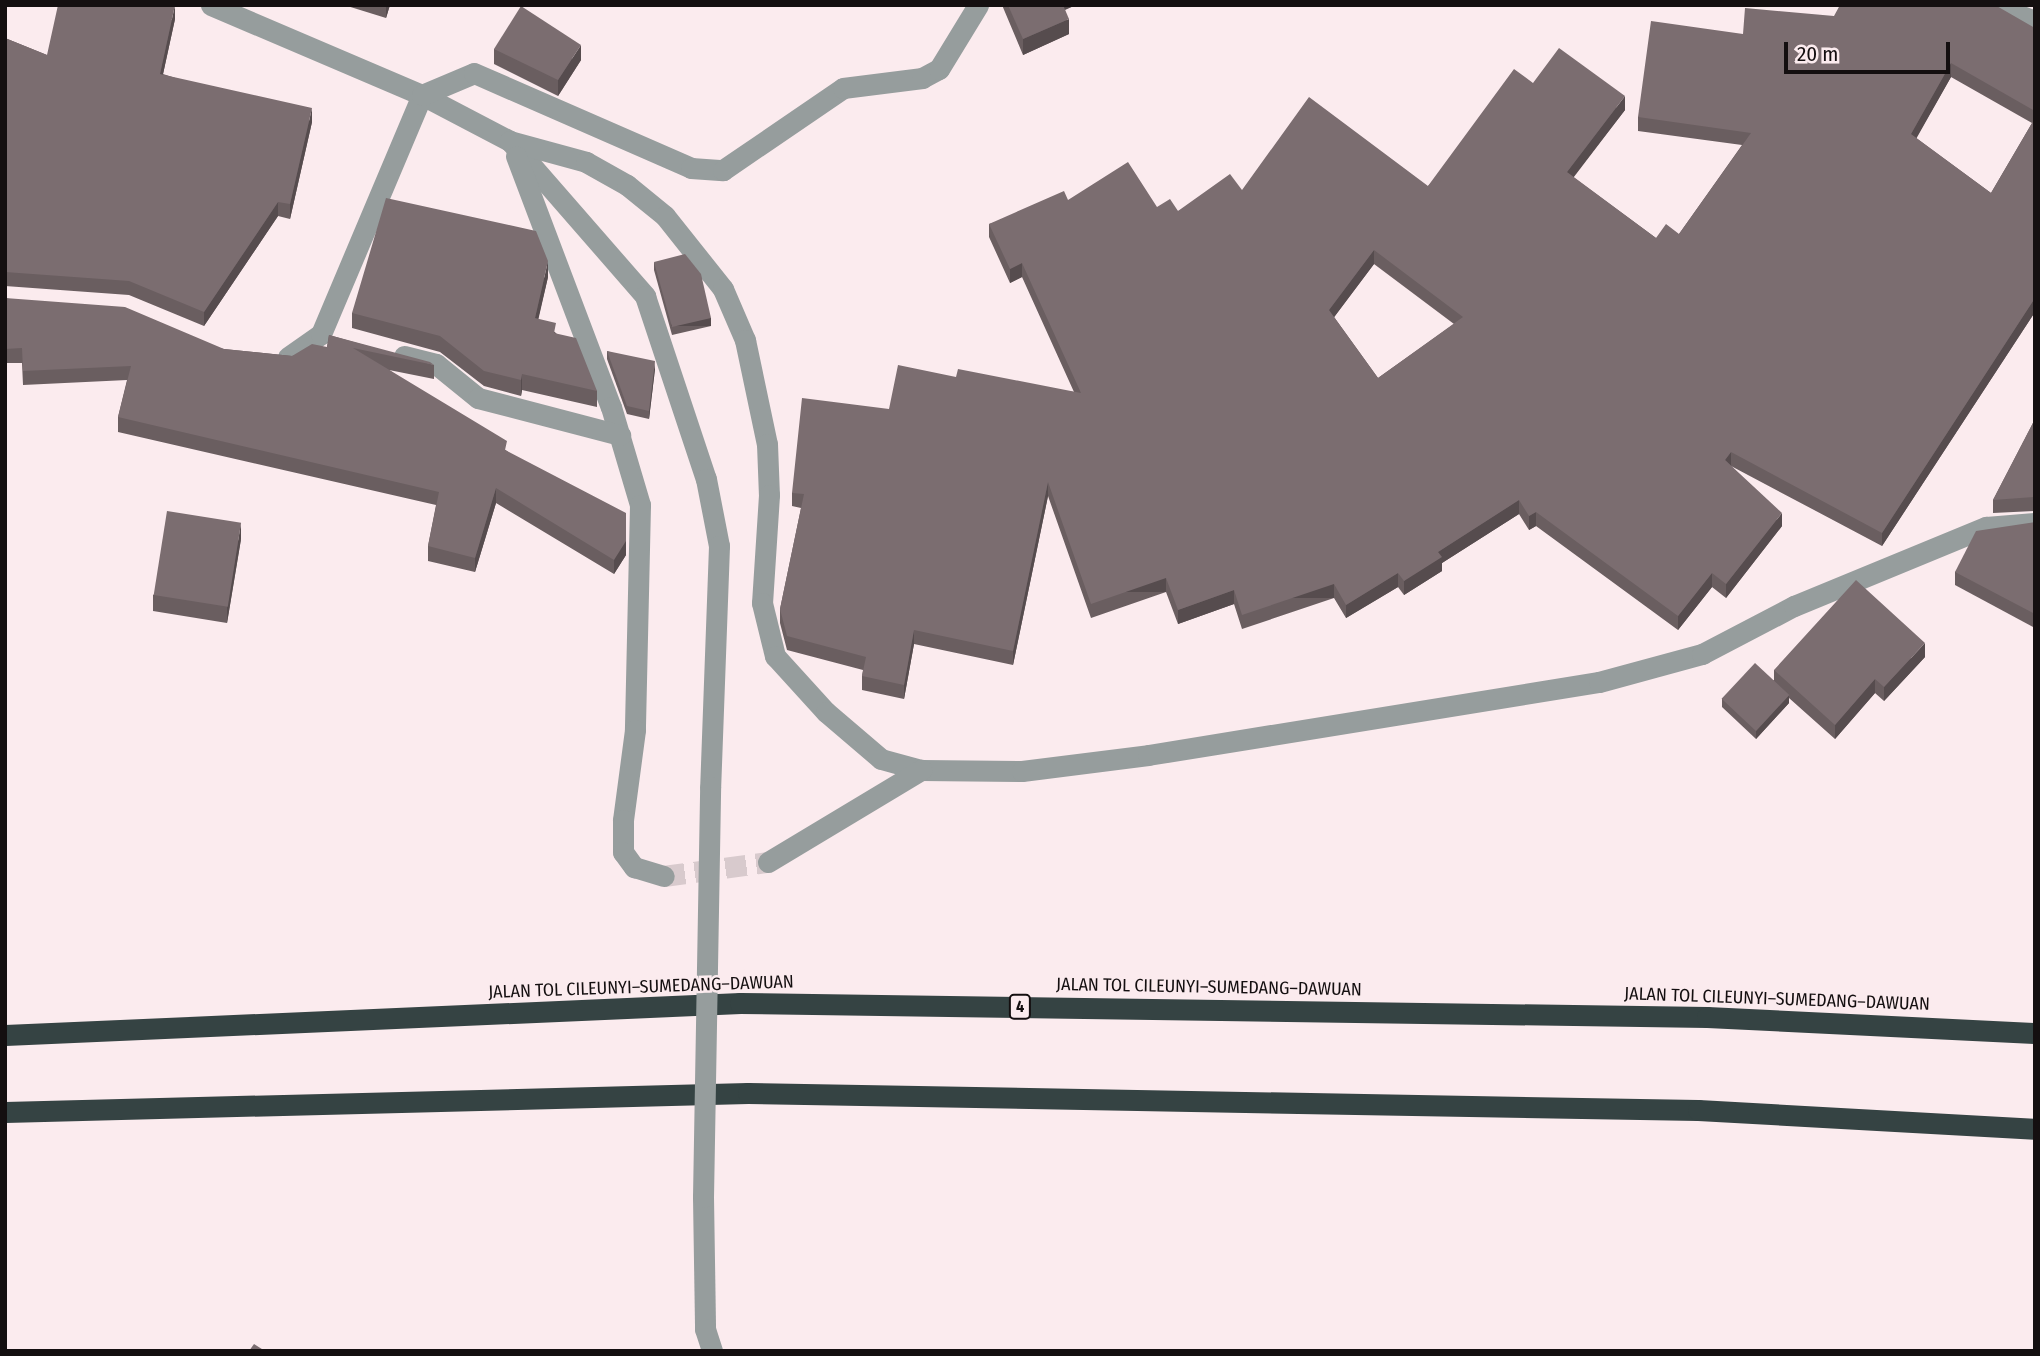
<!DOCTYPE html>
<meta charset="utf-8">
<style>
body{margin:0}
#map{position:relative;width:2040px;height:1356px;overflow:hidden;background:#fbebee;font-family:"Fira Sans Condensed",sans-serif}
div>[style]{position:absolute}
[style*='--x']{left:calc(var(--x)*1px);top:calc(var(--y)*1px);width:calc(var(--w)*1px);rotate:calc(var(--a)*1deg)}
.minor-tunnel>*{height:21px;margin-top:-10.5px;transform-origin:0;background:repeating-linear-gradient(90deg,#d8cacd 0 21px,transparent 0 31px)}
.minor>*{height:21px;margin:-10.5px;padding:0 10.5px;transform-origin:10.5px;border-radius:10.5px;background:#969d9d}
.highway>*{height:21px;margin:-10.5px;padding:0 10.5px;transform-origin:10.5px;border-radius:10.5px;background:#354343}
.minor-bridge>*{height:21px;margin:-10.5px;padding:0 10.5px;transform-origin:10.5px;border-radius:10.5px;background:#969d9d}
.wall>*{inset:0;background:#6a5e60}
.shaded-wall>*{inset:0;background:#564c4e;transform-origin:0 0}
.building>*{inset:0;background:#7b6d70;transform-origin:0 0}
span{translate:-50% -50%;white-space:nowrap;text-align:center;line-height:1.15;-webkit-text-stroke:5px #fbebee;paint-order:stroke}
.shield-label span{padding:2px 5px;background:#fbebee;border:2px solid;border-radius:5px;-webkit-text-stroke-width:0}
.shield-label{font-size:16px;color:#140f10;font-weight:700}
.street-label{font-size:18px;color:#140f10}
.frame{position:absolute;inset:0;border:7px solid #140f10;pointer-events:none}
.scale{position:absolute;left:1784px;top:42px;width:166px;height:32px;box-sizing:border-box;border:4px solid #140f10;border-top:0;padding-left:9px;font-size:21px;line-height:24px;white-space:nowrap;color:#140f10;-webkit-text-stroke:5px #fbebee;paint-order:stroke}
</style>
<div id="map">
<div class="minor-tunnel">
<div style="--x:664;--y:876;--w:105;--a:-7.7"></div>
</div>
<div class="minor">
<div style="--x:211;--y:5;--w:229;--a:23.1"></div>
<div style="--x:422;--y:95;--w:99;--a:27.6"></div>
<div style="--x:510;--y:141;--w:206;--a:48.9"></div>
<div style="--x:645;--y:296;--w:193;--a:71.6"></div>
<div style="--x:706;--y:479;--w:68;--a:79"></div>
<div style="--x:719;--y:546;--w:241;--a:92.1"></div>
<div style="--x:1993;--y:5;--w:45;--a:20.9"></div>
<div style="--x:510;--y:141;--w:79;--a:15.4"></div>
<div style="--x:586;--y:162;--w:47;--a:29.3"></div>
<div style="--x:627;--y:185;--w:49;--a:39.2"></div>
<div style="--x:665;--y:216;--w:93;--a:51.5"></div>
<div style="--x:723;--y:289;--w:56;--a:66.7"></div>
<div style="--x:745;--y:340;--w:106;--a:78.1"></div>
<div style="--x:767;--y:444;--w:51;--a:87.8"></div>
<div style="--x:769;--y:495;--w:108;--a:93.7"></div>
<div style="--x:762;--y:603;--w:55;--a:76.2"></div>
<div style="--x:775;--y:656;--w:76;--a:47.7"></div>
<div style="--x:826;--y:712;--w:72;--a:40.5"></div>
<div style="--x:881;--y:759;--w:41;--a:15.4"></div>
<div style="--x:921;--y:770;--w:101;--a:0.6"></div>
<div style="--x:1022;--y:771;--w:127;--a:-7.2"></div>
<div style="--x:1148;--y:755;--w:457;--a:-9.2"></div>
<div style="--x:1599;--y:682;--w:107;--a:-15.2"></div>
<div style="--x:1702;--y:654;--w:104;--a:-27.6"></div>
<div style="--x:1794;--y:606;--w:208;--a:-22.4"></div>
<div style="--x:1986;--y:527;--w:49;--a:-4.7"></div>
<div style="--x:516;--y:156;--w:268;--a:69.3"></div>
<div style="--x:611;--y:407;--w:102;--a:73.5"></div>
<div style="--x:640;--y:505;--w:225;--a:91.3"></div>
<div style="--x:635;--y:730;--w:91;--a:97.6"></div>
<div style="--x:623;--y:820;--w:32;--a:90"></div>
<div style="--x:623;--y:852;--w:19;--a:54"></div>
<div style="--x:634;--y:867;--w:31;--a:17"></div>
<div style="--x:404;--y:356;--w:33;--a:14"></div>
<div style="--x:436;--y:364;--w:54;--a:39"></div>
<div style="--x:478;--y:398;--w:147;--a:14.6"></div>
<div style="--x:288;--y:357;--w:40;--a:-34.9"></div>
<div style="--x:321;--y:334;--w:259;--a:-67.1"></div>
<div style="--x:422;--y:95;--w:56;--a:-22.9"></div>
<div style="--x:474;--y:73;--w:237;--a:23.6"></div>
<div style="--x:691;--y:168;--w:32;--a:4"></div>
<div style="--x:723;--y:170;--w:145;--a:-34.3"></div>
<div style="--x:843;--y:88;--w:80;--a:-7.2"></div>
<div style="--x:922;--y:78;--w:19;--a:-28"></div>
<div style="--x:939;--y:69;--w:75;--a:-58.6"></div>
<div style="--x:768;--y:862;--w:179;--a:-31"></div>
<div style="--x:703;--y:1197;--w:132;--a:89.1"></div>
<div style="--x:705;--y:1329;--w:23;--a:72"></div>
</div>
<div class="highway">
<div style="--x:5;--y:1035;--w:736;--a:-2.49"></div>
<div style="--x:740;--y:1003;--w:967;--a:0.83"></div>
<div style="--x:1707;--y:1017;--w:328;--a:2.8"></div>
<div style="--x:5;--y:1112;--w:743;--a:-1.46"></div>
<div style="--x:748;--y:1093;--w:950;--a:1.03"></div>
<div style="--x:1698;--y:1110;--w:338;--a:3.2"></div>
</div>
<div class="minor-bridge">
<div style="--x:703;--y:1197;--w:410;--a:-89"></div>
</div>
<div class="wall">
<div style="clip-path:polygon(344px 5px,390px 5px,386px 18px)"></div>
<div style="clip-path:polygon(1002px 5px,1076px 5px,1065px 10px,1069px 34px,1023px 55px)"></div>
<div style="clip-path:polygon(evenodd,1834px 16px,2035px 28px,2035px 312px,1882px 546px,1731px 466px,1782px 526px,1726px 598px,1712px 587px,1678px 630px,1536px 526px,1529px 530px,1519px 514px,1442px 563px,1442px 571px,1404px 595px,1398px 587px,1346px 618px,1334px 598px,1242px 629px,1234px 604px,1178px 624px,1166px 592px,1091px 618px,1048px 496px,1013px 665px,914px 644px,904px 699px,862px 690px,862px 676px,863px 670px,787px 650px,780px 623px,780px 609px,801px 508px,792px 506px,792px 493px,889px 409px,956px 377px,1074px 392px,1022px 277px,1010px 283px,989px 237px,989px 224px,1068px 200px,1157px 207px,1178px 211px,1242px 190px,1428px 186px,1533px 83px,1625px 110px,1573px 177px,1656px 238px,1679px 234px,1742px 145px,1638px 131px,1638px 117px,1743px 34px,1834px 16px,1951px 77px,2032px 123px,1991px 193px,1916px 138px,1951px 77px,1834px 16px,1374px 264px,1454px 324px,1378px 378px,1334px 317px,1374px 264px)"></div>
<div style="clip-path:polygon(175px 19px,163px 74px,312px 122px,290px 219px,278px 216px,204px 326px,129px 295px,5px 286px,5px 38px,47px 55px)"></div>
<div style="clip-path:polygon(494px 49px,581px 60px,558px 96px,494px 64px)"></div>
<div style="clip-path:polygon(654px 262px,711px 326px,672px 335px,654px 270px)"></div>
<div style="clip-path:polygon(548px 277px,538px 319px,556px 333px,597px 391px,597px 407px,522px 390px,521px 396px,484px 386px,440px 352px,352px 328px,352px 313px)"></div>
<div style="clip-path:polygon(5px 298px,224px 349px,292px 356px,327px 347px,329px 335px,434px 365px,434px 379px,389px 370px,507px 451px,626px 555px,614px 574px,496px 503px,475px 572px,428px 561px,428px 546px,436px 505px,118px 432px,118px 417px,127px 380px,23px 385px,22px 363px,5px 363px)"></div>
<div style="clip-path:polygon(607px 351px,655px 369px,649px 419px,627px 414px,607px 359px)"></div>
<div style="clip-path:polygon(2035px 419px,2035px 511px,1993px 513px,1993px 500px)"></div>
<div style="clip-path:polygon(2035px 522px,2035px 628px,1955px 585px,1955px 572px)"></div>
<div style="clip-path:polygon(241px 539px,227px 623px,153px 611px,153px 595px)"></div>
<div style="clip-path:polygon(1925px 657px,1884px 701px,1875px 693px,1835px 739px,1789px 698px,1789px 703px,1756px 739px,1722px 707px,1722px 699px,1774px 680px,1774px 670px)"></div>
</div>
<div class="shaded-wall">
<div style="clip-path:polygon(175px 5px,175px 19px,160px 88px,160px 74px)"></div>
<div style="clip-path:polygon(386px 5px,390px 5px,386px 18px)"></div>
<div style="clip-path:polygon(1059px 5px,1076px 5px,1059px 12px)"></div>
<div style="clip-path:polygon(1069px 19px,1069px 34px,1023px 55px,1023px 39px)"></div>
<div style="clip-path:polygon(581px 45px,581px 60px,558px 96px,558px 80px)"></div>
<div style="clip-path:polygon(1951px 63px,1951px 77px,1911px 148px,1911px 134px)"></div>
<div style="clip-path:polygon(1625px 96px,1625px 110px,1567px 186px,1567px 172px)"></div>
<div style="clip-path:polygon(312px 108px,312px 122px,290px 219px,290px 204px)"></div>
<div style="clip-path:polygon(278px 202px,278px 216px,204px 326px,204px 312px)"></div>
<div style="clip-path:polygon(1374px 250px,1374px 264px,1329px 324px,1329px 310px)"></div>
<div style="clip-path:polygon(548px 261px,548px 277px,535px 334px,535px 318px)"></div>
<div style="clip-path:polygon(1022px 263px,1022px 277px,1010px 283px,1010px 269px)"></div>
<div style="clip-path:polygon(2035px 298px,2035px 312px,1882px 546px,1882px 533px)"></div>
<div style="left:711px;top:318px;width:8px;height:40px;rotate:90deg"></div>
<div style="clip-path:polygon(655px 361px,655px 369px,649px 419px,649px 411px)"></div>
<div style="clip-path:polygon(522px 374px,522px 390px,521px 396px,521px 380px)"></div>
<div style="clip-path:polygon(1731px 452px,1731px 466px,1725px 460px)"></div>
<div style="clip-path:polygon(1048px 482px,1048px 496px,1013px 665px,1013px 651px)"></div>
<div style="clip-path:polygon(496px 488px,496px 503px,475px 572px,475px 558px)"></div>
<div style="clip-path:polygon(1519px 500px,1519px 514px,1442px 563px,1442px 571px,1404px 595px,1404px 581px,1438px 552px)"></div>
<div style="clip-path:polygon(1536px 512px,1536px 526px,1529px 530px,1529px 516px)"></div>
<div style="clip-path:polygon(626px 513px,626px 555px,614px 574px,614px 560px)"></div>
<div style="clip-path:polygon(1782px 513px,1782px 526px,1726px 598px,1726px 584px)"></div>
<div style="clip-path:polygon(241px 523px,241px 539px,227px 623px,227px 608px)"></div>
<div style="clip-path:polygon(1398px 573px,1398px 587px,1346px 618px,1346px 605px)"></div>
<div style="clip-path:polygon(1712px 573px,1712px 587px,1678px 630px,1678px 616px)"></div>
<div style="left:1166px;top:578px;width:14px;height:79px;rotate:90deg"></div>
<div style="left:1334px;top:584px;width:14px;height:97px;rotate:90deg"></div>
<div style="clip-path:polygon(1234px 590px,1234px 604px,1178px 624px,1178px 610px)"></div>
<div style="clip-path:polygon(914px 630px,914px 644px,904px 699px,904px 685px)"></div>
<div style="clip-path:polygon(1925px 643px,1925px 657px,1884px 701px,1884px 687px)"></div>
<div style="clip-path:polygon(1875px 679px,1875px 693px,1835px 739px,1835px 725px)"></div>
<div style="clip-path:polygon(1789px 695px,1789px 703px,1756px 739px,1756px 731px)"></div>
</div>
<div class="building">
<div style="clip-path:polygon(58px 5px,175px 5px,160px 74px,312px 108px,290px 204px,278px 202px,204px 312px,129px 281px,5px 272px,5px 38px,47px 55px)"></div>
<div style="clip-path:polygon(1008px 5px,1063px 5px,1069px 19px,1023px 39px)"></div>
<div style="clip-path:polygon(evenodd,1840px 5px,1995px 5px,2035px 28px,2035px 111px,1951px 63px,1911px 134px,1991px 193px,2035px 118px,2035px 298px,1882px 533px,1731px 452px,1725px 460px,1782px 513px,1726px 584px,1712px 573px,1678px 616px,1536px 512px,1529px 516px,1519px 500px,1438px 552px,1442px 557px,1404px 581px,1398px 573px,1346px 605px,1334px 584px,1242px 615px,1234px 590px,1178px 610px,1166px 578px,1091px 604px,1048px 482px,1013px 651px,914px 630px,904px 685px,862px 676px,866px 657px,787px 636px,780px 609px,804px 494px,792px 493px,802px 398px,889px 409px,898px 365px,956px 377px,958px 369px,1081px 393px,1022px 263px,1010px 269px,989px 224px,1064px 191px,1068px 200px,1128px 162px,1157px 207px,1170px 199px,1178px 211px,1230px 174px,1242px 190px,1309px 97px,1428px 186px,1514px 69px,1533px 83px,1559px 48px,1625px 96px,1567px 172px,1656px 238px,1666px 224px,1679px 234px,1751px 133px,1638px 117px,1651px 21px,1743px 34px,1745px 8px,1834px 16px,1840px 5px,1374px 250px,1463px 317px,1378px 378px,1329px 310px,1374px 250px)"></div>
<div style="clip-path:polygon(521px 6px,581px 45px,558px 80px,494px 49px)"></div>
<div style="clip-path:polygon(386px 198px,536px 231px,548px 261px,535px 318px,556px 323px,554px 333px,576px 338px,597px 391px,522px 374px,521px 380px,484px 371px,440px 336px,352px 313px)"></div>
<div style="clip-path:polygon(685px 254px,701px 274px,711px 318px,672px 327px,654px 262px)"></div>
<div style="clip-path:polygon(5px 298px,125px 307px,224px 349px,292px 356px,312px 344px,327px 347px,329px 335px,430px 362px,434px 365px,353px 348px,507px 441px,505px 450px,626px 513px,626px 541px,614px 560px,496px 488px,475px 558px,428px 546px,439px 492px,118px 417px,131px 366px,23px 371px,22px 348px,5px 349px)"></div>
<div style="clip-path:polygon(607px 351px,655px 361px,649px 411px,627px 406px)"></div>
<div style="clip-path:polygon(2035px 419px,2035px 497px,1993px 500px)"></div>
<div style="left:167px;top:511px;width:75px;height:85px;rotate:9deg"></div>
<div style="clip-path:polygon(2035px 522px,2035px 614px,1955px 572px,1976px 531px)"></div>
<div style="clip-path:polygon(1856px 580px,1925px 643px,1884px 687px,1875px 679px,1835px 725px,1774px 670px)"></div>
<div style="left:1755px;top:663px;width:47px;height:49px;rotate:43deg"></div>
<div style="clip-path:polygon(254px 1344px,265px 1351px,249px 1351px)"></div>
</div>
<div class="shield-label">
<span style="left:1020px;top:1007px">4</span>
</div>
<div class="street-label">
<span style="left:641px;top:987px;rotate:-2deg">JALAN TOL CILEUNYI–SUMEDANG–DAWUAN</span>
<span style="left:1209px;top:987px;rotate:1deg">JALAN TOL CILEUNYI–SUMEDANG–DAWUAN</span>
<span style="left:1777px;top:999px;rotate:2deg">JALAN TOL CILEUNYI–SUMEDANG–DAWUAN</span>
</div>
<div class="frame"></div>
<div class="scale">20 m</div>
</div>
